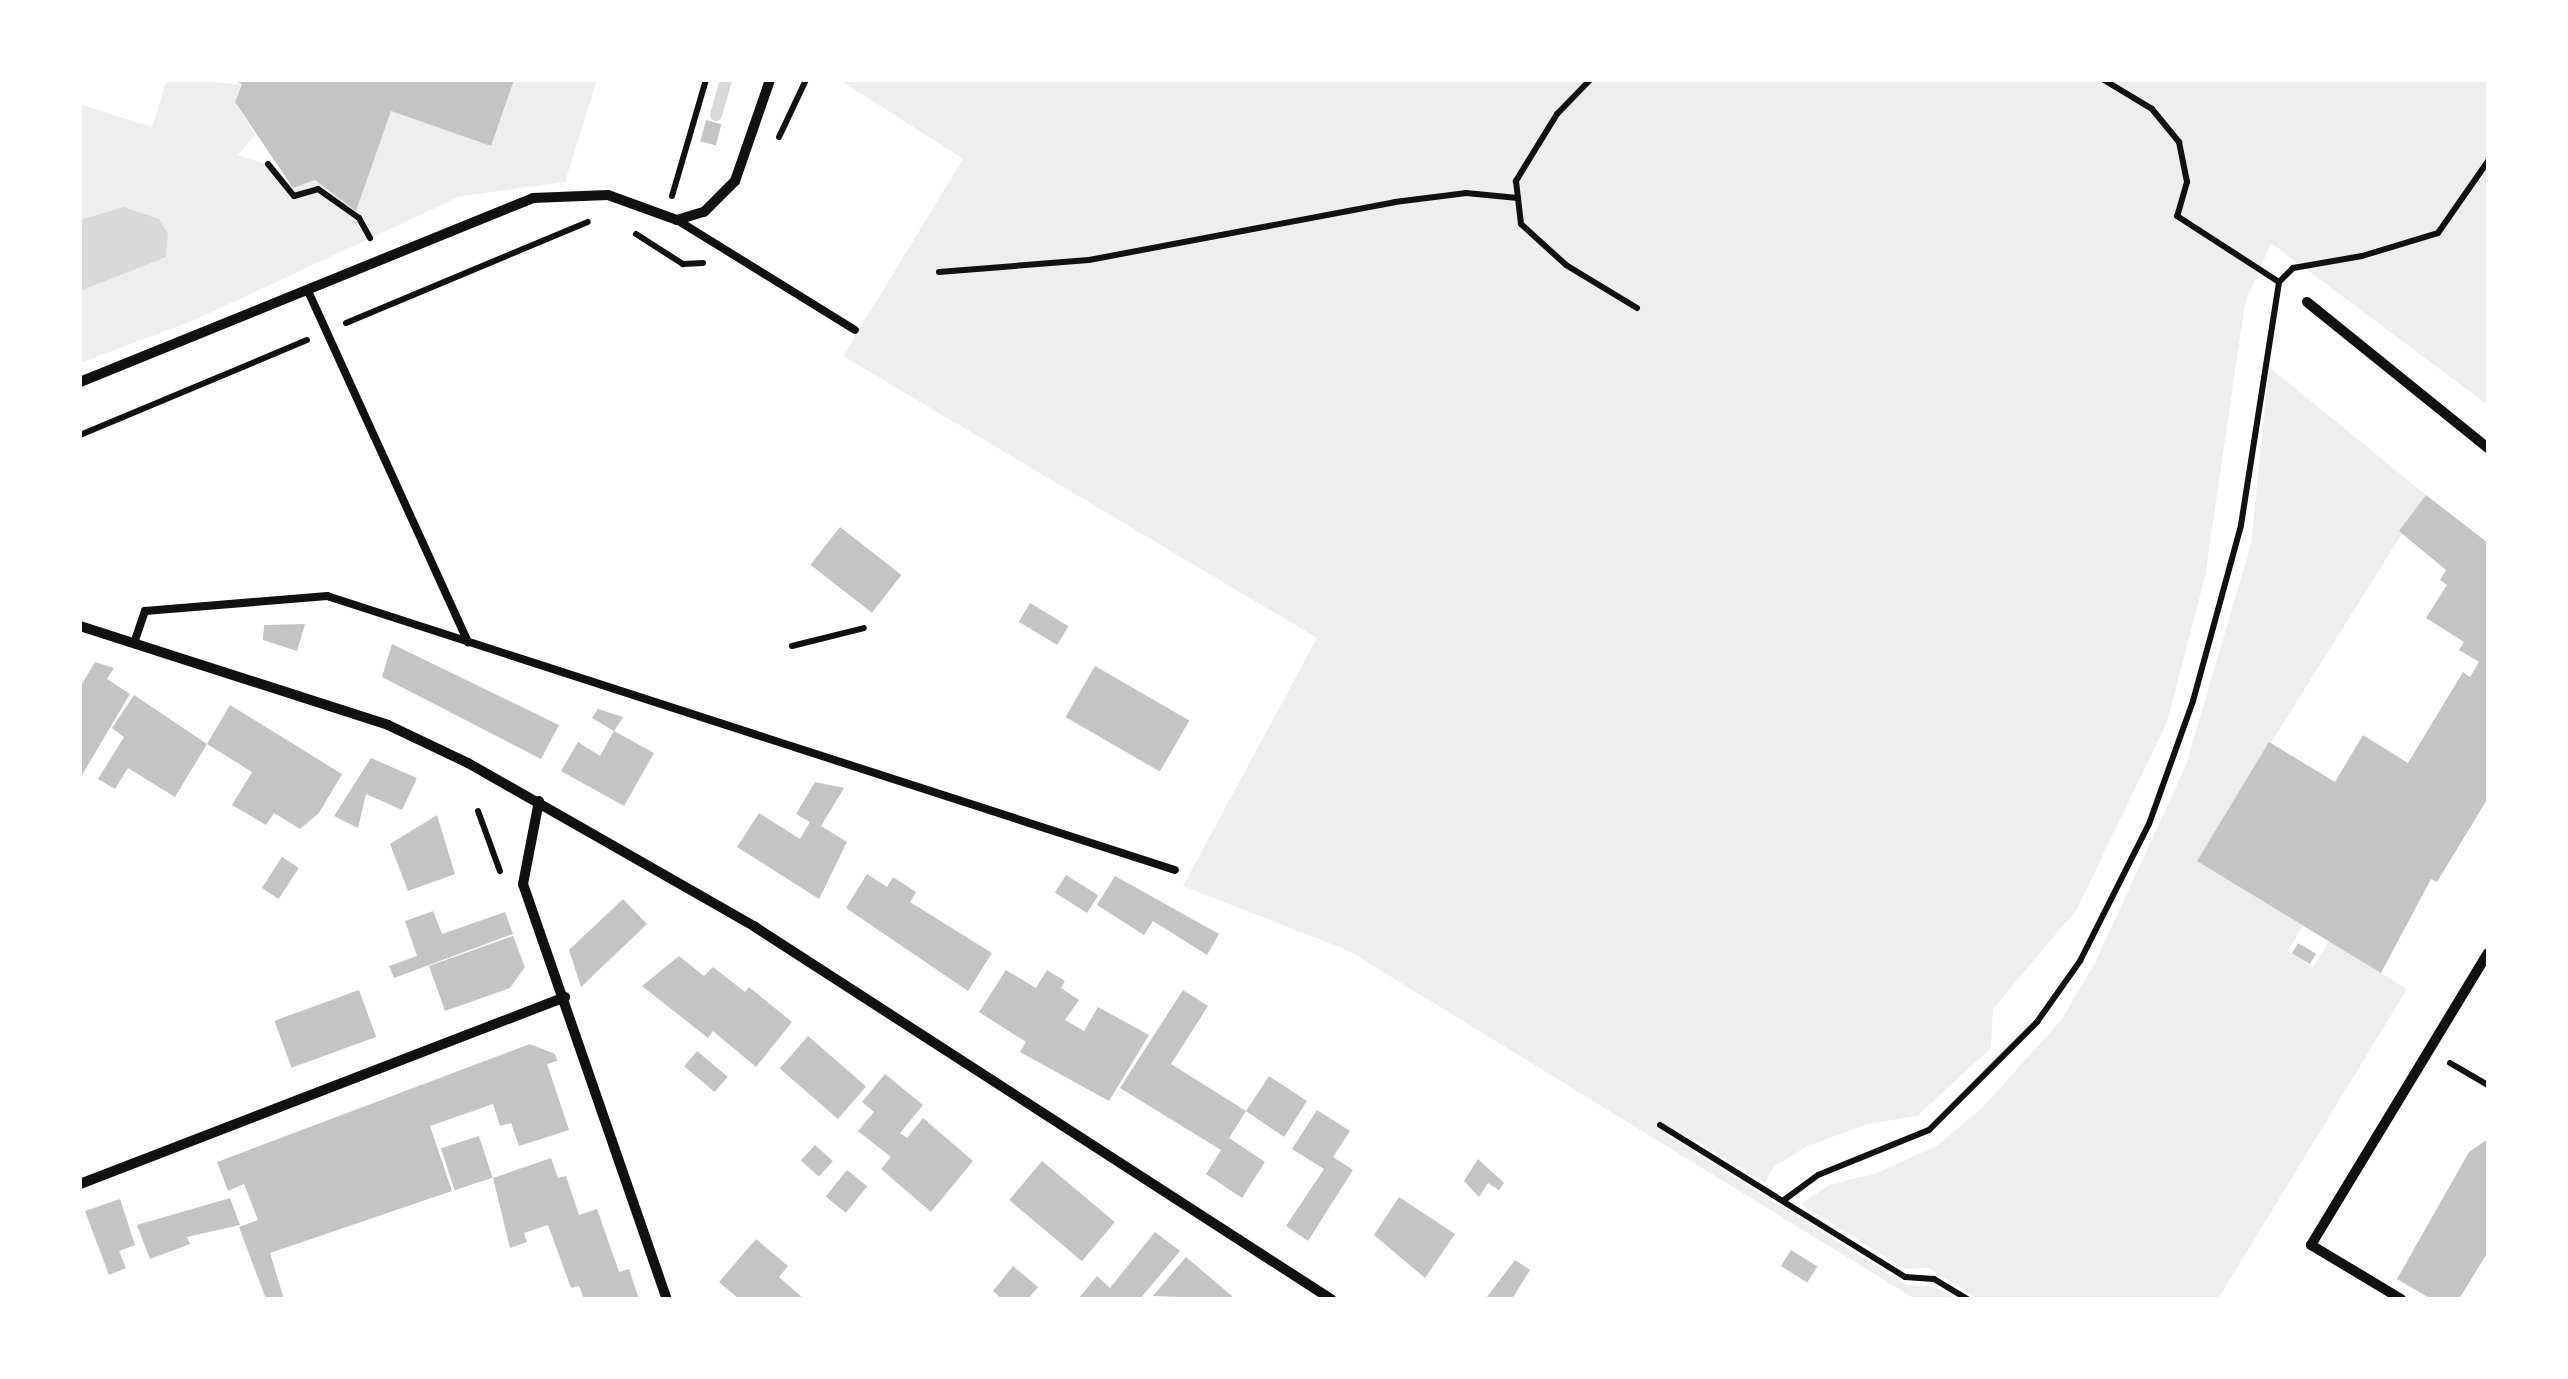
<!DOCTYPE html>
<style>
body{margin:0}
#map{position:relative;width:2568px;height:1379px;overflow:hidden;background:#fff;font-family:"Open Sans",sans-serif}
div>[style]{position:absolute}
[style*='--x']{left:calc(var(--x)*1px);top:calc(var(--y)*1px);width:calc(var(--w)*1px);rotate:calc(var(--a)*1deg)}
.green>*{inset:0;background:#eee}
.water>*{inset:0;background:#d9d9d9}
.stream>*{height:12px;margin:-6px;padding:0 6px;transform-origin:6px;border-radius:6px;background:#d9d9d9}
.building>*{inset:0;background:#c4c4c4;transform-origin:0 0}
.path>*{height:6px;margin:-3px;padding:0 3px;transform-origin:3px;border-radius:3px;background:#111}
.service>*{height:8px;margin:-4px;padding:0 4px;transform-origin:4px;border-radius:4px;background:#111}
.minor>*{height:10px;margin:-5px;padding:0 5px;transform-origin:5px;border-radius:5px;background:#111}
span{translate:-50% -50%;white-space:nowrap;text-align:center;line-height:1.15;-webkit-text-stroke:9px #fff;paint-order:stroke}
.frame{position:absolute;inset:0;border:82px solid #fff;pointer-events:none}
</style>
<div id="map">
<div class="green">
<div style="clip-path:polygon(167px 80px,242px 84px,235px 102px,255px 135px,238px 155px,277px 168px,293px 188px,315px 180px,356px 210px,391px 111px,491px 146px,514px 80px,597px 80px,565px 182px,461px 196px,192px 321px,80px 363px,80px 104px,152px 127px)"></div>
<div style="clip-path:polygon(840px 80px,2488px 80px,2488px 405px,2271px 243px,2245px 303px,2205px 577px,2167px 722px,2077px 909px,1993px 1009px,1991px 1048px,1917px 1116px,1867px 1124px,1806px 1147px,1774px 1166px,1765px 1183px,1675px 1128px,1668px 1136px,1907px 1285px,1935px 1287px,1955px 1299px,1915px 1299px,1349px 951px,1183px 886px,1317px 638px,843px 356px,963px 159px)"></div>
<div style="clip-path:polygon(2269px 367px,2426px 495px,2197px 861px,2303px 926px,2288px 951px,2313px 967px,2329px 941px,2407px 989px,2218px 1299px,1978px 1299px,1929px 1268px,1905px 1269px,1801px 1204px,1829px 1185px,1877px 1173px,1938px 1145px,1982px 1108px,2062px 1019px,2096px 961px,2186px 765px,2251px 544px)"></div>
</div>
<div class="water">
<div style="clip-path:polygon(124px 207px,159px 219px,168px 234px,166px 257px,80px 291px,80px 220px)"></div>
</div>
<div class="stream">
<div style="--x:716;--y:115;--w:36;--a:-74"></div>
</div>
<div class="building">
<div style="clip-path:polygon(231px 80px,514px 80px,491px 146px,391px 111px,356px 211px,315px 180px,293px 188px,235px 102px,242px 84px)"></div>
<div style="left:706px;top:120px;width:16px;height:22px;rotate:15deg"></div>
<div style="clip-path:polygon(2426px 495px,2488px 543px,2488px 798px,2437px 882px,2431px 879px,2381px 973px,2197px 861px,2269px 742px,2335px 782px,2363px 735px,2408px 763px,2463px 672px,2470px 677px,2479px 662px,2459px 650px,2464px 642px,2426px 618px,2447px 585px,2440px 580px,2446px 570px,2399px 531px)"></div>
<div style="left:840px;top:527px;width:78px;height:48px;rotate:38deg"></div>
<div style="left:1030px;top:603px;width:45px;height:22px;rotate:31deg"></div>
<div style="clip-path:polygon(305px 624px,297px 651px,263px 640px,264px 625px)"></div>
<div style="clip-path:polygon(392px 644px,559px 725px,541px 759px,382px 677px)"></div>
<div style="clip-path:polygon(95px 662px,114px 668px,107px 679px,130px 694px,82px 775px,80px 687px)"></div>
<div style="left:1095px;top:666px;width:109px;height:59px;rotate:30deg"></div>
<div style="clip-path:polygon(134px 695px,207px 744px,175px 797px,128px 768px,115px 789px,98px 779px,124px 737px,112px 728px)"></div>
<div style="clip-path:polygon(230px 705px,342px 774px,319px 813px,300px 829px,274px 813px,266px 825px,232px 805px,252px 772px,207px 744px)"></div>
<div style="clip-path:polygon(598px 709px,623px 717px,614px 731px,592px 718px)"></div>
<div style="clip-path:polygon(614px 731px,654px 753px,624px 806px,561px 771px,578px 742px,600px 756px)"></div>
<div style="clip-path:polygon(371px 758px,417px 778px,402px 810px,366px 794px,358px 828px,334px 816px)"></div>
<div style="clip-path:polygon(815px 782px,844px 788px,821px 826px,847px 842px,819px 899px,737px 847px,759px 813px,800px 839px,810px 822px,796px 814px)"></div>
<div style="clip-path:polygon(437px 815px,455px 874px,408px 891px,390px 844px)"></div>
<div style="left:282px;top:857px;width:20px;height:37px;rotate:33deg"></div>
<div style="clip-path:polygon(867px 874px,887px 887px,893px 877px,916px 892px,910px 902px,992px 953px,968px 991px,846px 908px)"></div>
<div style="left:1066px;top:875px;width:38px;height:21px;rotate:32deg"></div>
<div style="clip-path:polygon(1115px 876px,1219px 934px,1207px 955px,1153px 921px,1144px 935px,1097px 905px)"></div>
<div style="clip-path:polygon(623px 899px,647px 924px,581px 987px,569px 950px)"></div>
<div style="clip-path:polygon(433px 911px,442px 934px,505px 912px,513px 934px,394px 978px,389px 966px,417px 956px,405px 921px)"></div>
<div style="clip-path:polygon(513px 936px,525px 967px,510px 988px,445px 1011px,429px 966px)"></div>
<div style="left:2298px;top:943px;width:21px;height:12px;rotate:31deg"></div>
<div style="clip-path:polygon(679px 956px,704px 976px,713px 967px,745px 992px,749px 987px,792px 1022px,756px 1067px,713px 1031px,708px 1038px,642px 986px)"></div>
<div style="clip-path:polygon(1006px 970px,1036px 988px,1047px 970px,1065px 981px,1061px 988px,1079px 1000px,1065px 1020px,1084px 1031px,1098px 1007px,1149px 1035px,1109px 1101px,1020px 1052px,1026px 1042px,979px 1012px)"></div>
<div style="left:359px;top:990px;width:50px;height:90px;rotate:70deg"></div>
<div style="clip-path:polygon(1183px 990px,1208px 1006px,1171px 1064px,1246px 1111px,1269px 1076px,1307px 1101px,1284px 1137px,1246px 1111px,1229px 1138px,1265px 1162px,1242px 1198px,1206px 1174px,1221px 1150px,1120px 1088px)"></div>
<div style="left:808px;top:1036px;width:77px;height:43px;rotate:41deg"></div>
<div style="clip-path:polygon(530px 1044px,555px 1054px,557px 1061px,547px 1064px,569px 1130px,519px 1146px,511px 1123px,500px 1126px,493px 1104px,430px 1126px,452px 1191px,270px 1253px,284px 1299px,266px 1299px,239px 1227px,258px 1220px,244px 1184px,228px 1191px,217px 1162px)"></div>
<div style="left:697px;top:1051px;width:40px;height:20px;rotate:40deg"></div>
<div style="clip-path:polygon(885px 1074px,923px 1105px,900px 1133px,907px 1138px,923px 1118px,973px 1161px,931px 1212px,881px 1169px,891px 1157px,858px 1131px,874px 1112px,862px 1102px)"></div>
<div style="clip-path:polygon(1317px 1110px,1350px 1131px,1333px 1157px,1353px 1170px,1308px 1241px,1286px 1226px,1324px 1169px,1292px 1149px)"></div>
<div style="left:479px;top:1136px;width:44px;height:40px;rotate:72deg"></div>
<div style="clip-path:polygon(2488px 1139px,2488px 1252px,2459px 1299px,2431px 1299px,2397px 1279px,2469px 1152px)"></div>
<div style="left:815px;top:1145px;width:24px;height:21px;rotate:42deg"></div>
<div style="clip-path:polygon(551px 1158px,558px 1178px,566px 1176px,579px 1215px,597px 1209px,619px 1272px,629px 1269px,639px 1299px,584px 1299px,579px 1286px,571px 1288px,548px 1225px,524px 1233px,527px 1242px,510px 1248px,493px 1178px)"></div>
<div style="clip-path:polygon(1478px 1159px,1504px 1183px,1499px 1190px,1488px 1183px,1479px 1197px,1464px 1181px)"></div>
<div style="left:1042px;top:1161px;width:95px;height:51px;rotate:40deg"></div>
<div style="left:847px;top:1170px;width:26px;height:34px;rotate:39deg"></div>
<div style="clip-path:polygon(1399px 1197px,1455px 1234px,1425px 1278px,1374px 1235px)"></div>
<div style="clip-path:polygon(230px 1198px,240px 1225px,187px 1237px,190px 1244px,150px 1259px,137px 1225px)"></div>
<div style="clip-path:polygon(120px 1199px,135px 1245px,119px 1251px,126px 1268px,109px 1275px,85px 1211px)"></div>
<div style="clip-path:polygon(1155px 1232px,1180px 1251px,1140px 1299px,1078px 1299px,1097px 1276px,1110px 1288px)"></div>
<div style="clip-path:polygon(756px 1239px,788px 1266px,779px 1277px,804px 1299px,739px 1299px,719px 1282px)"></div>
<div style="left:1791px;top:1250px;width:31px;height:19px;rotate:32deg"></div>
<div style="clip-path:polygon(1186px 1257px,1232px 1296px,1230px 1299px,1153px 1296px)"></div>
<div style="clip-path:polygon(1515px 1260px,1530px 1270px,1512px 1299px,1478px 1299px,1487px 1297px)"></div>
<div style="clip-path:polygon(1013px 1266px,1038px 1287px,1028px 1299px,1002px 1299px,993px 1291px)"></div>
</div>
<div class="path">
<div style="--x:1590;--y:80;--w:47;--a:134.1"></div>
<div style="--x:1557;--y:114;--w:79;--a:121.5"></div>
<div style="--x:1516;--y:181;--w:43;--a:83.4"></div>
<div style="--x:1521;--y:224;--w:61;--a:42.3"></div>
<div style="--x:1566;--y:265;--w:83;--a:31.2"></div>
<div style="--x:2104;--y:80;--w:56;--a:31.1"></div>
<div style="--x:2152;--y:109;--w:43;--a:50.7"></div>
<div style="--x:2179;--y:142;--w:41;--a:78.7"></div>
<div style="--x:2187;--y:182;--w:35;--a:106"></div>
<div style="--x:2177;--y:216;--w:121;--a:32.9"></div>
<div style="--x:779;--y:137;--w:63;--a:-64.7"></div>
<div style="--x:268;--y:164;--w:41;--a:50.9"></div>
<div style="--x:294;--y:196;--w:25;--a:-16"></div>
<div style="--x:318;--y:189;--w:50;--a:35.3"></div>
<div style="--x:359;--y:218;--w:23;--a:61"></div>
<div style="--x:672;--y:196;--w:121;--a:-73.7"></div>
<div style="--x:636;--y:234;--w:56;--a:32.6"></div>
<div style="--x:683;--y:264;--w:20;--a:-3"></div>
<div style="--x:939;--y:272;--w:150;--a:-4.6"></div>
<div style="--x:1089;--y:260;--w:311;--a:-10.7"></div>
<div style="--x:1395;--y:202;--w:72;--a:-7.2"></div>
<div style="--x:1466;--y:193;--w:52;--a:5.5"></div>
<div style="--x:346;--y:323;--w:262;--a:-22.7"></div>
<div style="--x:80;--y:435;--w:246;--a:-22.7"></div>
<div style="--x:792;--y:646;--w:74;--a:-14"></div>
<div style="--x:478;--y:811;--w:64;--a:69.9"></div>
<div style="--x:2450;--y:1063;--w:44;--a:30.1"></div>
<div style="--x:1660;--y:1125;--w:288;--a:31.8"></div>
<div style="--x:1905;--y:1277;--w:29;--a:4"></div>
<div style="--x:1934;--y:1279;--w:39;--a:31"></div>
<div style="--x:1784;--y:1200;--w:42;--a:-36.3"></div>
<div style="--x:1818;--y:1175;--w:120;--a:-22.1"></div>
<div style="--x:1929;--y:1130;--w:153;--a:-45"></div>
<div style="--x:2037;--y:1022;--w:75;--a:-54.8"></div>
<div style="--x:2080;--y:961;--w:153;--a:-63.3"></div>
<div style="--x:2149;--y:824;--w:131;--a:-70.3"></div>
<div style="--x:2193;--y:701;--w:182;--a:-74.7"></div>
<div style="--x:2241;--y:525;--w:246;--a:-81.1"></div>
<div style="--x:2279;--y:282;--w:20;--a:-45"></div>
<div style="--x:2293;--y:268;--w:70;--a:-9.9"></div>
<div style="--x:2362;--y:256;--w:79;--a:-16.8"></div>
<div style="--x:2438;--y:233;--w:88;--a:-55.2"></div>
</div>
<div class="service">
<div style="--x:677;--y:220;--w:209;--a:31.7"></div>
<div style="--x:308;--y:291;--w:386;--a:65.5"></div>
<div style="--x:134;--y:643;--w:34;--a:-71"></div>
<div style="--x:145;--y:611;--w:183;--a:-4.7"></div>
<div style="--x:327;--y:596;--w:891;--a:17.91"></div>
</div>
<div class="minor">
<div style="--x:2307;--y:302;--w:233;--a:38.9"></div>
<div style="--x:80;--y:382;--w:489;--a:-22.1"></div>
<div style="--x:533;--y:198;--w:75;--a:-2.3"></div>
<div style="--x:608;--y:195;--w:73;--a:19.9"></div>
<div style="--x:677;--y:220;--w:28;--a:-17"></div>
<div style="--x:704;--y:212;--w:44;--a:-45"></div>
<div style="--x:735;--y:181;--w:107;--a:-70.9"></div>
<div style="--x:80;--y:626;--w:324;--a:17.8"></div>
<div style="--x:388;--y:725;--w:89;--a:25.4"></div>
<div style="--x:468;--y:763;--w:331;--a:29.7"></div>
<div style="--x:755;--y:927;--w:686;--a:32.86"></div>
<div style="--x:539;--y:801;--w:85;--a:100.9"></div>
<div style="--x:523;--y:884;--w:439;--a:70.9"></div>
<div style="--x:80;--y:1184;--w:520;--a:-21.08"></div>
<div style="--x:2401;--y:1299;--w:105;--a:-149"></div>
<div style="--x:2311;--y:1245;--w:341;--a:-58.8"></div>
</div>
<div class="frame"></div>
</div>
